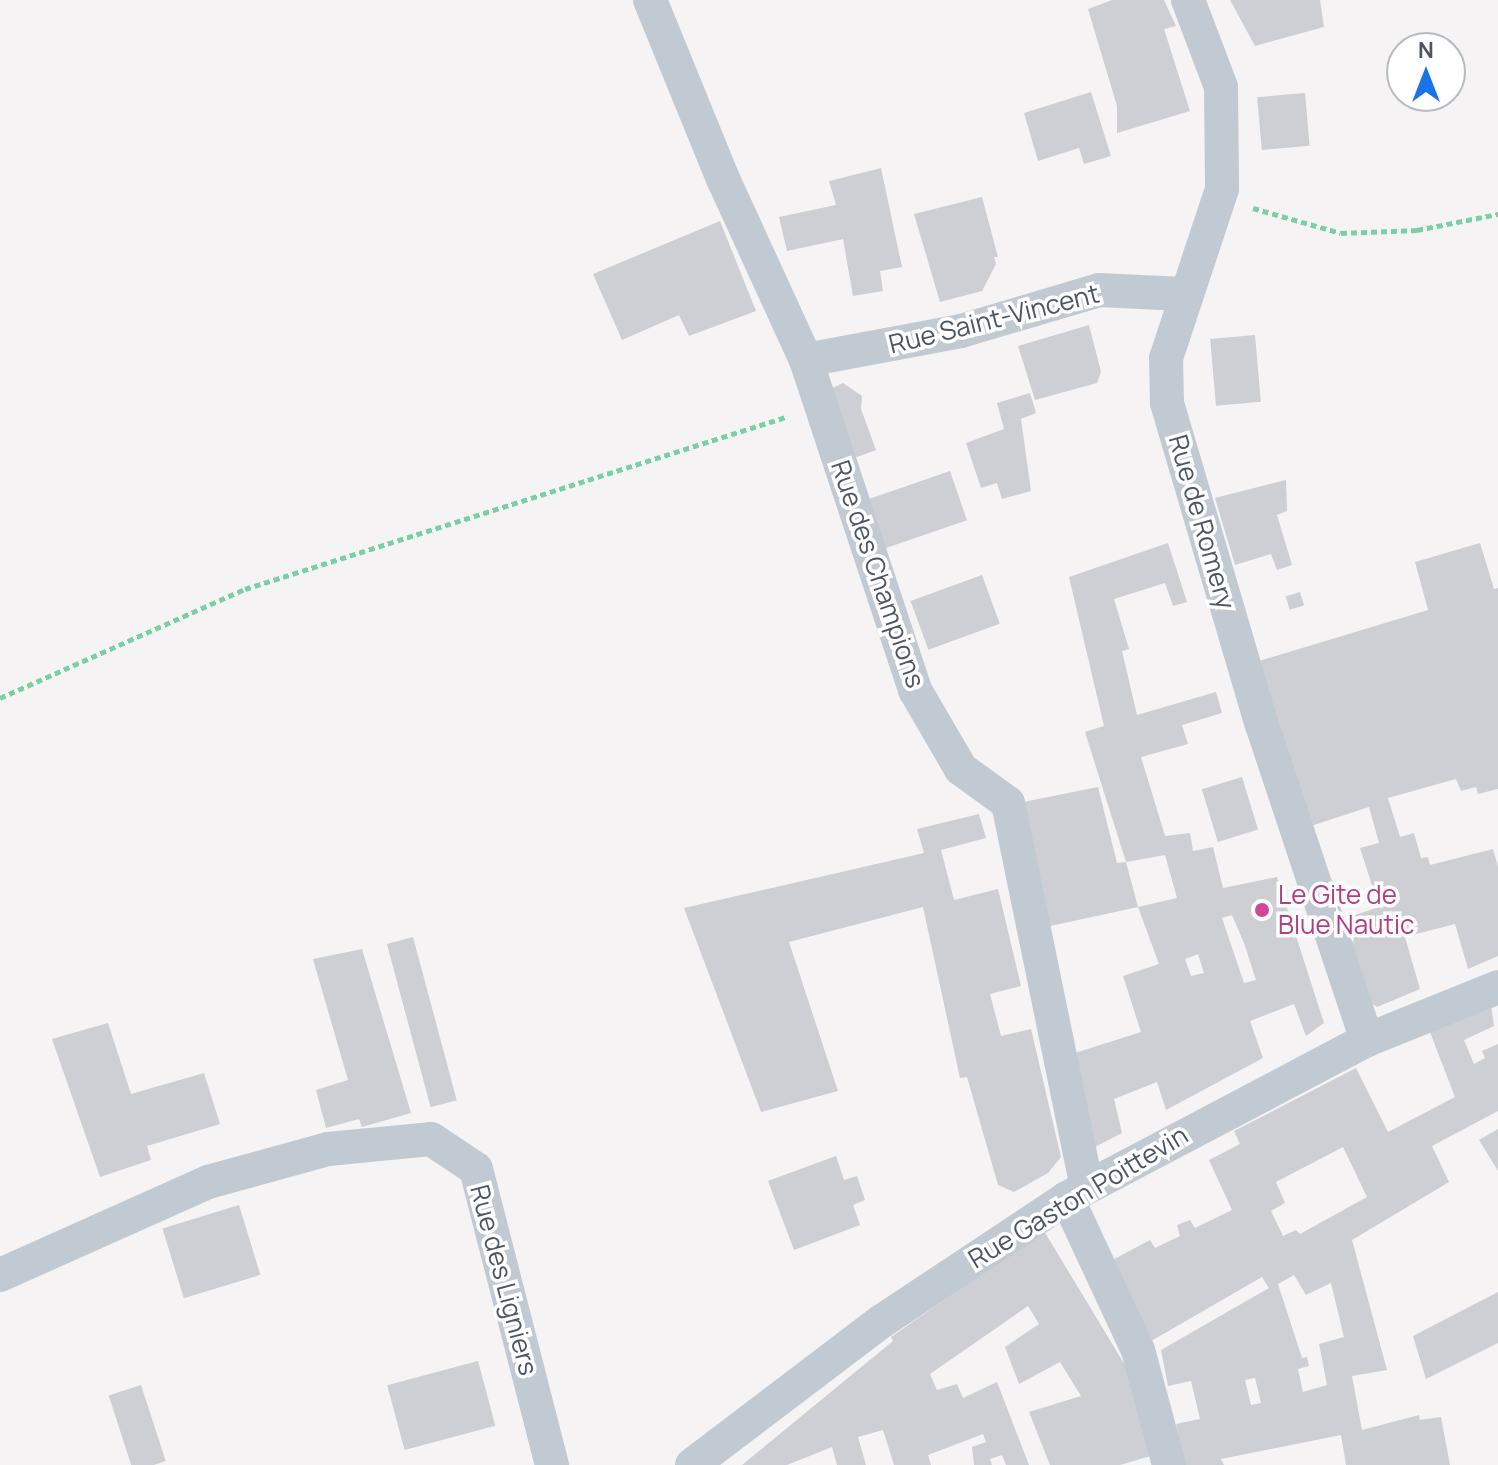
<!DOCTYPE html>
<style>
body{margin:0}
#map{position:relative;width:1498px;height:1465px;overflow:hidden;background:#f5f3f3;font-family:Manrope,sans-serif}
div>[style]{position:absolute}
[style*='--x']{left:calc(var(--x)*1px);top:calc(var(--y)*1px);width:calc(var(--w)*1px);rotate:calc(var(--a)*1deg)}
.building>*{inset:0;background:#cdcfd5;transform-origin:0 0}
.path>*{height:5px;margin-top:-2.5px;transform-origin:0;background:repeating-linear-gradient(90deg,#7ad0a6 0 6px,transparent 0 10px)}
.minor>*{height:34px;margin:-17px;padding:0 17px;transform-origin:17px;border-radius:17px;background:#c1cad2}
.dots>*{width:22px;height:22px;translate:-50% -50%;box-sizing:border-box;border:4px solid #fff;border-radius:50%}
span{translate:-50% -50%;white-space:nowrap;text-align:center;line-height:1.15;-webkit-text-stroke:7px #fff;paint-order:stroke}
.street-label{font-size:26px;color:#4a5661}
.hotel-label{font-size:26px;color:#b23c85}
.left{translate:0 -50%;text-align:left}
.north{position:absolute;left:1386px;top:32px;width:80px;height:80px;box-sizing:border-box;background:#fff;border:2px solid #b7bbc0;border-radius:50%;rotate:0deg;font-size:22px;font-weight:700;line-height:32px;text-align:center;color:#4a5661}
.north::after{content:'';display:block;margin:auto;width:28px;height:36px;background:#1a73e8;clip-path:polygon(50% 0,100% 100%,50% 72%,0 100%)}
</style>
<div id="map">
<div class="building">
<div style="clip-path:polygon(1112px 0,1164px 0,1176px 26px,1164px 29px,1190px 111px,1117px 133px,1117px 106px,1088px 9px)"></div>
<div style="clip-path:polygon(1230px 0,1320px 0,1324px 27px,1255px 46px)"></div>
<div style="clip-path:polygon(1091px 92px,1111px 156px,1084px 164px,1079px 148px,1038px 161px,1024px 113px)"></div>
<div style="left:1305px;top:93px;width:53px;height:48px;rotate:85deg"></div>
<div style="clip-path:polygon(881px 168px,902px 267px,880px 271px,883px 291px,853px 296px,843px 239px,787px 251px,779px 217px,836px 205px,829px 181px)"></div>
<div style="clip-path:polygon(982px 197px,998px 257px,994px 257px,996px 264px,982px 291px,940px 302px,914px 214px)"></div>
<div style="clip-path:polygon(720px 221px,756px 311px,689px 336px,679px 315px,622px 340px,593px 274px)"></div>
<div style="clip-path:polygon(1089px 325px,1101px 372px,1097px 383px,1035px 400px,1018px 346px)"></div>
<div style="left:1255px;top:335px;width:67px;height:45px;rotate:85deg"></div>
<div style="clip-path:polygon(843px 383px,862px 396px,861px 409px,876px 450px,849px 460px,828px 390px)"></div>
<div style="clip-path:polygon(1030px 393px,1036px 413px,1021px 419px,1031px 491px,1002px 499px,997px 483px,981px 488px,966px 443px,1004px 429px,997px 403px)"></div>
<div style="left:950px;top:471px;width:52px;height:91px;rotate:71deg"></div>
<div style="clip-path:polygon(1286px 480px,1287px 511px,1277px 515px,1292px 565px,1277px 570px,1271px 554px,1235px 565px,1215px 498px)"></div>
<div style="clip-path:polygon(evenodd,1168px 543px,1187px 602px,1173px 606px,1165px 583px,1114px 599px,1129px 649px,1122px 651px,1137px 715px,1216px 692px,1222px 713px,1182px 725px,1188px 744px,1141px 757px,1165px 836px,1190px 833px,1193px 851px,1213px 847px,1223px 888px,1277px 877px,1324px 1023px,1306px 1036px,1294px 1004px,1250px 1021px,1263px 1058px,1166px 1110px,1157px 1082px,1114px 1099px,1122px 1133px,1091px 1149px,1075px 1053px,1141px 1032px,1123px 976px,1159px 964px,1138px 907px,1177px 898px,1165px 855px,1126px 862px,1085px 732px,1104px 726px,1069px 577px,1168px 543px,1232px 915px,1244px 943px,1256px 980px,1244px 983px,1222px 918px,1232px 915px,1168px 543px,1198px 954px,1204px 973px,1191px 976px,1185px 959px,1198px 954px)"></div>
<div style="clip-path:polygon(1480px 543px,1494px 589px,1498px 588px,1498px 789px,1478px 794px,1476px 787px,1461px 791px,1456px 779px,1388px 798px,1400px 837px,1414px 833px,1421px 858px,1428px 857px,1430px 865px,1493px 849px,1498px 867px,1498px 956px,1468px 969px,1455px 924px,1405px 937px,1420px 989px,1377px 1007px,1365px 999px,1340px 920px,1379px 907px,1360px 848px,1379px 843px,1369px 807px,1311px 826px,1259px 661px,1428px 610px,1415px 562px)"></div>
<div style="left:982px;top:575px;width:52px;height:76px;rotate:70deg"></div>
<div style="left:1300px;top:592px;width:14px;height:15px;rotate:73deg"></div>
<div style="left:1242px;top:777px;width:55px;height:42px;rotate:73deg"></div>
<div style="clip-path:polygon(1098px 787px,1117px 863px,1126px 862px,1138px 907px,1041px 928px,1013px 804px)"></div>
<div style="clip-path:polygon(979px 814px,986px 838px,941px 850px,954px 900px,998px 889px,1021px 986px,990px 994px,1001px 1036px,1031px 1029px,1061px 1157px,1048px 1173px,1014px 1192px,998px 1185px,967px 1077px,960px 1078px,923px 907px,789px 942px,838px 1091px,761px 1112px,684px 908px,924px 853px,917px 829px)"></div>
<div style="left:413px;top:937px;width:169px;height:27px;rotate:75deg"></div>
<div style="clip-path:polygon(362px 949px,411px 1113px,362px 1127px,359px 1119px,326px 1128px,316px 1090px,348px 1080px,313px 959px)"></div>
<div style="clip-path:polygon(evenodd,1491px 1005px,1494px 1026px,1464px 1040px,1474px 1064px,1485px 1058px,1482px 1051px,1498px 1044px,1498px 1111px,1432px 1146px,1449px 1182px,1352px 1240px,1387px 1370px,1352px 1376px,1362px 1430px,1419px 1415px,1420px 1420px,1441px 1417px,1450px 1465px,1346px 1465px,1341px 1435px,1221px 1459px,1224px 1465px,1184px 1465px,1176px 1424px,1200px 1419px,1191px 1381px,1168px 1386px,1161px 1350px,1269px 1288px,1262px 1277px,1146px 1344px,1103px 1265px,1150px 1240px,1155px 1248px,1180px 1236px,1177px 1225px,1190px 1220px,1195px 1228px,1232px 1210px,1209px 1160px,1240px 1144px,1234px 1131px,1356px 1068px,1388px 1132px,1455px 1097px,1428px 1027px,1491px 1005px,1343px 1147px,1367px 1197px,1300px 1234px,1296px 1230px,1283px 1236px,1271px 1211px,1285px 1203px,1276px 1182px,1343px 1147px,1491px 1005px,1294px 1275px,1306px 1295px,1331px 1283px,1344px 1337px,1319px 1344px,1327px 1385px,1303px 1392px,1298px 1369px,1309px 1366px,1307px 1357px,1302px 1358px,1278px 1284px,1294px 1275px,1491px 1005px,1255px 1378px,1261px 1403px,1251px 1405px,1245px 1380px,1255px 1378px)"></div>
<div style="clip-path:polygon(108px 1023px,131px 1094px,204px 1073px,220px 1124px,147px 1146px,151px 1160px,100px 1177px,52px 1039px)"></div>
<div style="clip-path:polygon(1498px 1129px,1498px 1171px,1479px 1140px)"></div>
<div style="clip-path:polygon(836px 1156px,844px 1180px,857px 1176px,865px 1200px,853px 1205px,860px 1225px,794px 1250px,768px 1181px)"></div>
<div style="left:239px;top:1205px;width:73px;height:80px;rotate:73deg"></div>
<div style="clip-path:polygon(1044px 1231px,1134px 1380px,1154px 1455px,1120px 1465px,1050px 1465px,1029px 1412px,1081px 1396px,1060px 1362px,1019px 1384px,1005px 1347px,1039px 1324px,1028px 1306px,930px 1374px,937px 1390px,957px 1384px,963px 1398px,997px 1382px,1029px 1465px,1006px 1465px,1002px 1455px,990px 1459px,992px 1465px,974px 1465px,972px 1447px,986px 1442px,983px 1434px,928px 1455px,931px 1465px,894px 1465px,883px 1430px,858px 1437px,866px 1465px,837px 1465px,832px 1447px,787px 1465px,742px 1465px,893px 1341px,891px 1337px)"></div>
<div style="clip-path:polygon(1498px 1292px,1498px 1343px,1426px 1379px,1413px 1336px)"></div>
<div style="left:478px;top:1361px;width:67px;height:94px;rotate:75deg"></div>
<div style="left:141px;top:1385px;width:80px;height:34px;rotate:72deg"></div>
</div>
<div class="path">
<div style="--x:1253;--y:208;--w:91;--a:15.9"></div>
<div style="--x:1341;--y:233;--w:76;--a:-2.3"></div>
<div style="--x:1417;--y:230;--w:83;--a:-11.2"></div>
<div style="--x:0;--y:698;--w:268;--a:-24"></div>
<div style="--x:245;--y:589;--w:568;--a:-17.64"></div>
</div>
<div class="minor">
<div style="--x:650;--y:0;--w:196;--a:67.8"></div>
<div style="--x:724;--y:181;--w:197;--a:65.4"></div>
<div style="--x:806;--y:360;--w:348;--a:71.7"></div>
<div style="--x:915;--y:690;--w:91;--a:59.8"></div>
<div style="--x:961;--y:769;--w:58;--a:35.9"></div>
<div style="--x:1008;--y:803;--w:392;--a:78.4"></div>
<div style="--x:1188;--y:0;--w:93;--a:69.2"></div>
<div style="--x:1221;--y:87;--w:102;--a:89.4"></div>
<div style="--x:1222;--y:189;--w:178;--a:108.3"></div>
<div style="--x:1166;--y:358;--w:45;--a:88.7"></div>
<div style="--x:1167;--y:403;--w:336;--a:73.6"></div>
<div style="--x:1262;--y:725;--w:332;--a:71.6"></div>
<div style="--x:806;--y:360;--w:158;--a:-10.6"></div>
<div style="--x:961;--y:331;--w:144;--a:-16.5"></div>
<div style="--x:1099;--y:290;--w:84;--a:2.7"></div>
<div style="--x:1067;--y:1198;--w:168;--a:65"></div>
<div style="--x:1138;--y:1350;--w:119;--a:74.9"></div>
<div style="--x:0;--y:1275;--w:228;--a:-24.1"></div>
<div style="--x:208;--y:1182;--w:124;--a:-15.4"></div>
<div style="--x:328;--y:1149;--w:103;--a:-5.5"></div>
<div style="--x:431;--y:1139;--w:54;--a:33.7"></div>
<div style="--x:476;--y:1169;--w:306;--a:75.6"></div>
<div style="--x:692;--y:1465;--w:238;--a:-37.2"></div>
<div style="--x:882;--y:1321;--w:222;--a:-33.6"></div>
<div style="--x:1067;--y:1198;--w:339;--a:-27.8"></div>
<div style="--x:1367;--y:1040;--w:141;--a:-22"></div>
</div>
<div class="dots">
<div style="left:1262px;top:910px;background:#d1479c"></div>
</div>
<div class="street-label">
<span style="left:994px;top:319px;rotate:-14deg">Rue Saint-Vincent</span>
<span style="left:1202px;top:522px;rotate:74deg">Rue de Romery</span>
<span style="left:878px;top:574px;rotate:71deg">Rue des Champions</span>
<span style="left:1078px;top:1197px;rotate:-31deg">Rue Gaston Poittevin</span>
<span style="left:504px;top:1280px;rotate:75deg">Rue des Ligniers</span>
</div>
<div class="hotel-label">
<span class="left" style="left:1278px;top:910px">Le Gite de<br>Blue Nautic</span>
</div>
<div class="north">N</div>
</div>
